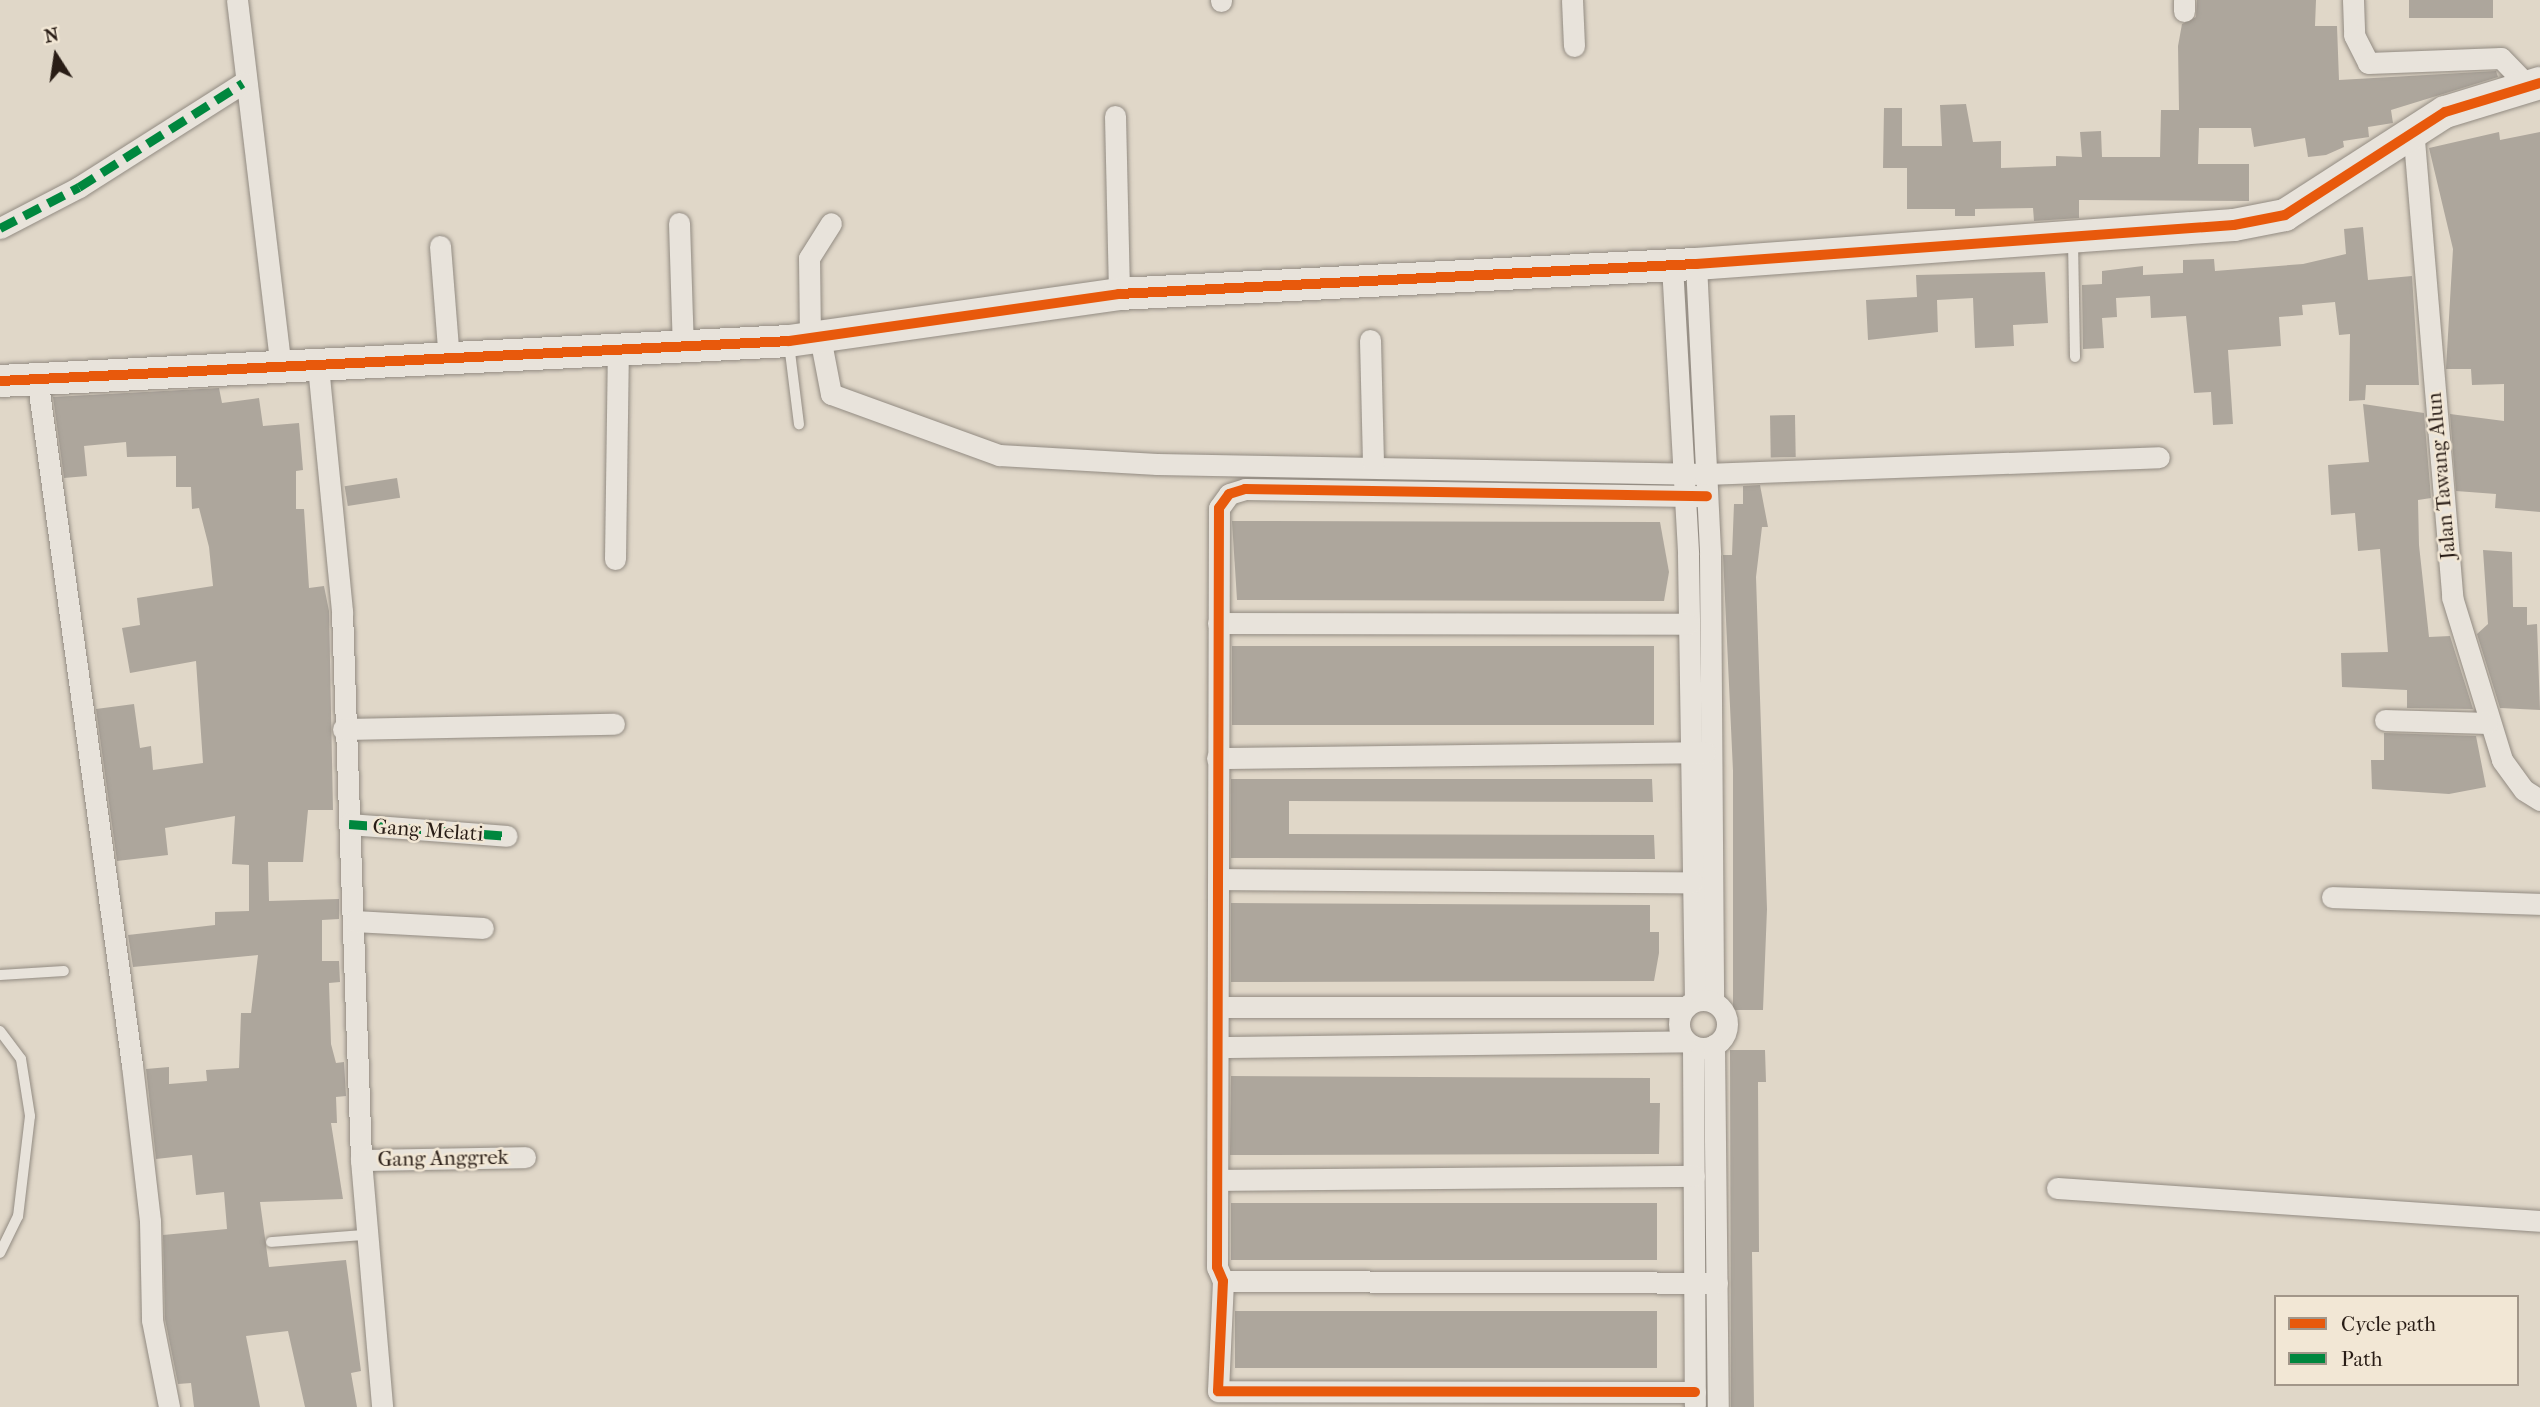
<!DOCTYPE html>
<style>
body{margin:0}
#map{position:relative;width:2540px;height:1407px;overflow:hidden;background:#e0d7c8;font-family:"IM FELL French Canon",serif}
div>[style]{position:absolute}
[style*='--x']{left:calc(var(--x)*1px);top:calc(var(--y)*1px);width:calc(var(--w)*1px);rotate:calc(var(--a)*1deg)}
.building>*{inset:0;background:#ada69c;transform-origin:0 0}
.roads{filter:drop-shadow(0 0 2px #928b82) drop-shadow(0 0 2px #928b82)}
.lane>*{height:10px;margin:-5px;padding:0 5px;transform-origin:5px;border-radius:5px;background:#e8e3db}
.street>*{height:21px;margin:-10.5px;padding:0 10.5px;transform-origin:10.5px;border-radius:10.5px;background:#e8e3db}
.street>.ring{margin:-10.5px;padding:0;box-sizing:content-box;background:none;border:21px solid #e8e3db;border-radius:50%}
.secondary>*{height:32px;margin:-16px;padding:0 16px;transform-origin:16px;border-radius:16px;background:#e8e3db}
.quiet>*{height:9px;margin-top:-4.5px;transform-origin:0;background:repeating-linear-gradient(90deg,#00873e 0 18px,transparent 0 27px)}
.cycleway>*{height:10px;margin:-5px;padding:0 5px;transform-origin:5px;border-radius:5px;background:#e8590c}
span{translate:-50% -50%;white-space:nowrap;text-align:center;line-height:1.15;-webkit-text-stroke:5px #f2e7d5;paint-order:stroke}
.street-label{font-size:21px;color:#291d16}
.legend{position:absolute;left:2274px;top:1295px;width:245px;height:91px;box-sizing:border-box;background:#f2e7d5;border:2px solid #a29689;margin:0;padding:9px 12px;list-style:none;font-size:21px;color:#291d16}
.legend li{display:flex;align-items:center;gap:14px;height:35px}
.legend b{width:35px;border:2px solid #a29689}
.north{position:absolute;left:21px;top:21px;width:70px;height:70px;-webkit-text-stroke:5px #f2e7d5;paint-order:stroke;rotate:348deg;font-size:19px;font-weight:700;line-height:28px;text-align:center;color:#291d16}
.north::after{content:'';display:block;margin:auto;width:24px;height:32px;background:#291d16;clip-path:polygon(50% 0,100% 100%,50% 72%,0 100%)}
</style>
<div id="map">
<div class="building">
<div style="clip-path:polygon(2197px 0,2316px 0,2315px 26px,2337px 26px,2339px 80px,2496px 71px,2498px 77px,2391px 110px,2393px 123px,2368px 127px,2369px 137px,2343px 141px,2344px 147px,2326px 155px,2308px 157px,2305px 138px,2254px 147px,2251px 128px,2199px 128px,2198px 164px,2249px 164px,2249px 201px,2079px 200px,2079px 218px,2034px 221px,2033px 208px,1975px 209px,1975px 216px,1955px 216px,1955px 209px,1907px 209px,1907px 168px,1883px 168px,1884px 108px,1902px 108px,1902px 146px,1942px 146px,1940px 105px,1966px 104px,1973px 142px,2001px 141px,2001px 168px,2056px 166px,2056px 156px,2082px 157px,2080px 132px,2101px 131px,2102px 157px,2160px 157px,2161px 110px,2179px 110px,2178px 46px,2182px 24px,2196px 17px)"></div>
<div style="left:2409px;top:0;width:84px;height:18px"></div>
<div style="clip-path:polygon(2499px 132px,2500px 140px,2540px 132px,2540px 512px,2495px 508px,2496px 494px,2456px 491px,2450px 414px,2504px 421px,2504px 384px,2472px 385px,2471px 369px,2446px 369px,2453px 249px,2429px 148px)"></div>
<div style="clip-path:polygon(2363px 227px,2368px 280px,2412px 276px,2419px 385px,2366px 385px,2365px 400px,2349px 401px,2350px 334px,2339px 335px,2335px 302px,2302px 305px,2303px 315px,2279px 317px,2281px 346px,2228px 350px,2233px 424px,2213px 425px,2211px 392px,2194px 393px,2186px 316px,2151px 318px,2150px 296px,2116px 298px,2117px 317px,2102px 318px,2104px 348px,2083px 349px,2082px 285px,2102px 284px,2102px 271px,2143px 266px,2143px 275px,2183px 273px,2183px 260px,2214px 259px,2215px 271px,2303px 264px,2346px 254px,2344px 229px)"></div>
<div style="clip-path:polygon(2045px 272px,2048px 323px,2013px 325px,2014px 346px,1975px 348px,1973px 298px,1937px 300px,1938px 332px,1868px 340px,1866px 300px,1917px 297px,1916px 275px)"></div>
<div style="clip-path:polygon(219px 388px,222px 403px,259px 398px,263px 426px,299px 423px,303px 470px,296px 471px,296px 509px,304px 509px,309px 588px,324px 586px,329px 611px,333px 810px,308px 810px,303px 862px,268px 862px,269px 901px,339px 899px,339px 919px,322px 920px,322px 961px,339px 961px,340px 982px,329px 983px,331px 1044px,336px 1063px,344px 1062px,346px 1096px,336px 1097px,337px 1123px,331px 1123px,343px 1199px,260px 1202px,269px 1267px,346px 1260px,361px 1371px,351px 1373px,357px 1407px,305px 1407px,288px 1331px,246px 1336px,260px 1407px,194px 1407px,191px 1383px,178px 1384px,165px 1319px,163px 1235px,227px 1229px,224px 1192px,196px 1195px,192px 1155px,156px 1159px,146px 1069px,169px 1067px,169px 1084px,207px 1081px,206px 1070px,239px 1068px,241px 1013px,251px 1013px,258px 955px,133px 967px,128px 935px,215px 925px,215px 912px,249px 911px,249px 865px,232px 864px,235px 816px,165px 828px,168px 855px,117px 861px,96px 709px,134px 704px,140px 748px,151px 746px,153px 770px,203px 763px,196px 661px,130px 673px,122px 628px,140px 625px,137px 598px,213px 586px,209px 547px,199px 508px,192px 509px,191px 487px,176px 487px,176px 456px,127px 457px,126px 442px,84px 446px,87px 476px,64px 478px,53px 397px)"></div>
<div style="clip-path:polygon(2363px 404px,2424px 413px,2431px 498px,2418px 500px,2419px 545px,2429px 637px,2450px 636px,2473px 709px,2407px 708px,2407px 690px,2342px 687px,2341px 653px,2388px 652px,2380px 549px,2358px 551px,2355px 513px,2331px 515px,2328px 465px,2369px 462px)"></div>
<div style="left:1795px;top:415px;width:42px;height:25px;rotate:89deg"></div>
<div style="left:397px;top:478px;width:20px;height:53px;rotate:81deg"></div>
<div style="clip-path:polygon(1760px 485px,1768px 527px,1762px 527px,1756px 577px,1767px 909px,1763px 1010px,1733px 1010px,1733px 771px,1723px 555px,1732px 555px,1734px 504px,1743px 504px,1743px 486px)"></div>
<div style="clip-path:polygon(1232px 521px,1660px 522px,1669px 572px,1664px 601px,1237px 600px)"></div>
<div style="clip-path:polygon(2483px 550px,2512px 552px,2513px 607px,2527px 607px,2527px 625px,2537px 624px,2540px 710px,2500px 708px,2477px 634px,2488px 624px)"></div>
<div style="left:1232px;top:646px;width:422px;height:79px"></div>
<div style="clip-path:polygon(2384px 733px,2476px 736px,2486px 787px,2449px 794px,2372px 789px,2371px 760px,2384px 760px)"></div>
<div style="clip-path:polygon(1231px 779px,1652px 779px,1653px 802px,1289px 801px,1289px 834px,1654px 835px,1655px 859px,1231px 858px)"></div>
<div style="clip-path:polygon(1231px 903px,1650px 905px,1650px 932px,1659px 932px,1659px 953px,1654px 981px,1231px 982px)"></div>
<div style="clip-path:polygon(1730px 1050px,1765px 1050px,1766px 1082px,1758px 1082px,1759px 1252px,1752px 1252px,1754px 1407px,1731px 1407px)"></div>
<div style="clip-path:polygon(1231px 1076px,1650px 1078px,1650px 1103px,1660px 1103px,1659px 1154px,1230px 1155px)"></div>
<div style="left:1231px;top:1203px;width:426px;height:57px"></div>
<div style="left:1235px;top:1311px;width:422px;height:57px"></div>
</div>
<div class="roads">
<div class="lane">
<div style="--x:2073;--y:241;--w:116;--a:89"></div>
<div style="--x:789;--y:344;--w:81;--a:82.9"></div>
<div style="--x:0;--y:975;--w:64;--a:-3.6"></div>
<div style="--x:0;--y:1031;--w:35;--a:53"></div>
<div style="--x:21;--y:1059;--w:58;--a:81"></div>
<div style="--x:30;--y:1116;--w:101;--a:96.8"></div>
<div style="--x:18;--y:1216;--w:41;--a:115.9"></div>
<div style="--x:271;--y:1242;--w:94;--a:-4.3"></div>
</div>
<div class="street">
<div style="--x:237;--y:0;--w:370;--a:83.2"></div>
<div style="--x:1221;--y:0;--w:1;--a:90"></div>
<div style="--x:1572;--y:0;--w:46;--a:87.5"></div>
<div style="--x:2184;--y:0;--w:11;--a:90"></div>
<div style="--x:2353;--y:0;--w:35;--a:88"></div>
<div style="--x:2354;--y:35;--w:31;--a:63"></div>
<div style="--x:2368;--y:63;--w:133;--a:-2.2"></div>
<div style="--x:2501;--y:58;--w:37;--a:46"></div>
<div style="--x:1115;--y:116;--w:178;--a:88.7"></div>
<div style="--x:2413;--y:128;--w:471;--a:85.2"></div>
<div style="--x:2452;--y:597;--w:170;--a:72.9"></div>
<div style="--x:2502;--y:760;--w:37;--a:54"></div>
<div style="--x:2524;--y:790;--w:19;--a:32"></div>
<div style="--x:679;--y:223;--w:125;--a:88.2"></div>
<div style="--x:0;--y:228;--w:89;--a:-27.4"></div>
<div style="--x:79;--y:187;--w:194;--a:-32.4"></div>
<div style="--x:440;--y:246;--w:114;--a:85.5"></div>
<div style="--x:1696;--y:264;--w:291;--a:87.2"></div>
<div style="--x:1710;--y:555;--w:447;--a:89.6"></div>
<div style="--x:1672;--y:265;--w:290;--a:86.8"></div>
<div style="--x:1688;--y:555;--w:446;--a:89.1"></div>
<div style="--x:820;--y:337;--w:58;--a:79.1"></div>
<div style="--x:831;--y:394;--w:179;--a:20"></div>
<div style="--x:999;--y:455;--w:158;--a:3.3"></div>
<div style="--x:1157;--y:464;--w:548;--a:1.05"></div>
<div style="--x:1705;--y:474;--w:454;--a:-2.1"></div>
<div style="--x:810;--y:339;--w:81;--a:-90.7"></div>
<div style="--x:809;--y:258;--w:41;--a:-57.8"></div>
<div style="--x:1370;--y:340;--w:125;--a:88.6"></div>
<div style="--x:318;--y:366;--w:247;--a:84.4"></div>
<div style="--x:342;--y:612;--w:548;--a:88.01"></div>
<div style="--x:361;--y:1160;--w:248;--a:85.1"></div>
<div style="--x:37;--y:377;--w:695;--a:82.14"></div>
<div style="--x:132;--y:1065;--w:157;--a:83.4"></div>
<div style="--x:150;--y:1221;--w:99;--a:88.8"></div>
<div style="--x:152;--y:1320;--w:89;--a:78.9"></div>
<div style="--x:615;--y:559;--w:207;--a:-89.2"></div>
<div style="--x:1218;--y:623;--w:470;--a:0.1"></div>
<div style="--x:2385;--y:720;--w:102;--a:1.7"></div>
<div style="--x:343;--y:729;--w:271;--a:-1.1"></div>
<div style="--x:1217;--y:758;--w:488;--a:-0.7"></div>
<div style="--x:349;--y:824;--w:158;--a:4.3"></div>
<div style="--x:1219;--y:879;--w:473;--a:0.4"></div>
<div style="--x:2332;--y:897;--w:208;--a:1.9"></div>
<div style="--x:355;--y:921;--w:128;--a:3.1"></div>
<div class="ring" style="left:1679px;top:1000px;width:27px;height:27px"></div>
<div style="--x:1221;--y:1007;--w:465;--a:0"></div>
<div style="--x:1714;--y:1045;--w:362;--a:89.4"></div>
<div style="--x:1693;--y:1046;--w:359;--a:89.7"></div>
<div style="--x:1220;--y:1047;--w:465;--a:-0.7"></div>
<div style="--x:361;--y:1160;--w:164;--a:-1"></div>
<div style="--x:1218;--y:1180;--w:476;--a:-0.5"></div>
<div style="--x:2057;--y:1188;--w:484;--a:3.9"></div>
<div style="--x:1223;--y:1281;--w:494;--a:0.2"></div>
<div style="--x:1695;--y:1392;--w:477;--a:-179.9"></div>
<div style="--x:1218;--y:1391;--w:110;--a:-87.4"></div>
<div style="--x:1223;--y:1281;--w:15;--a:-113"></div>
<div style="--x:1217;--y:1267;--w:759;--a:-89.85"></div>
<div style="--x:1219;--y:508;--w:17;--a:-54"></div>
<div style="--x:1229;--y:494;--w:17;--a:-17"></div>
<div style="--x:1245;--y:489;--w:462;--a:0.9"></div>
</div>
<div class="secondary">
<div style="--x:0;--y:381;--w:790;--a:-2.9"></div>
<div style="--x:789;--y:341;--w:333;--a:-8.1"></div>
<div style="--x:1119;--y:294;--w:578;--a:-2.98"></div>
<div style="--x:1696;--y:264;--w:539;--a:-4.15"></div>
<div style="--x:2234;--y:225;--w:52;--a:-11.1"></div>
<div style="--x:2285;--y:215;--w:190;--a:-32.8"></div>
<div style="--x:2445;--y:112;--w:99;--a:-17"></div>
</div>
</div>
<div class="quiet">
<div style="--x:0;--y:228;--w:89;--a:-27.4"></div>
<div style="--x:79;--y:187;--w:194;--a:-32.4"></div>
<div style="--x:349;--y:824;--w:158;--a:4.3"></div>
</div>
<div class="cycleway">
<div style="--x:0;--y:381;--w:790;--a:-2.9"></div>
<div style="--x:789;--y:341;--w:333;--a:-8.1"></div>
<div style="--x:1119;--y:294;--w:578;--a:-2.98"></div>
<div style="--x:1696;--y:264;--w:539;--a:-4.15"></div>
<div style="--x:2234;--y:225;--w:52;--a:-11.1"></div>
<div style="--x:2285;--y:215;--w:190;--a:-32.8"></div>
<div style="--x:2445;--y:112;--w:99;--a:-17"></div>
<div style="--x:1695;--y:1392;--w:477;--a:-179.9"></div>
<div style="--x:1218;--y:1391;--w:110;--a:-87.4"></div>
<div style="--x:1223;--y:1281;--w:15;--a:-113"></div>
<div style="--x:1217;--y:1267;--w:759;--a:-89.85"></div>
<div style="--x:1219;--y:508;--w:17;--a:-54"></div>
<div style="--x:1229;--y:494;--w:17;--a:-17"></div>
<div style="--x:1245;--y:489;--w:462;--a:0.9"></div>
</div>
<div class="street-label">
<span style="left:2441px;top:476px;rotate:-95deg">Jalan Tawang Alun</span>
<span style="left:428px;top:830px;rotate:4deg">Gang Melati</span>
<span style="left:443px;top:1158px;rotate:-1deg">Gang Anggrek</span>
</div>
<ul class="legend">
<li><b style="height:9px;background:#e8590c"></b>Cycle path</li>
<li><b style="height:9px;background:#00873e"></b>Path</li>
</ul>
<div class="north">N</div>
</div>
